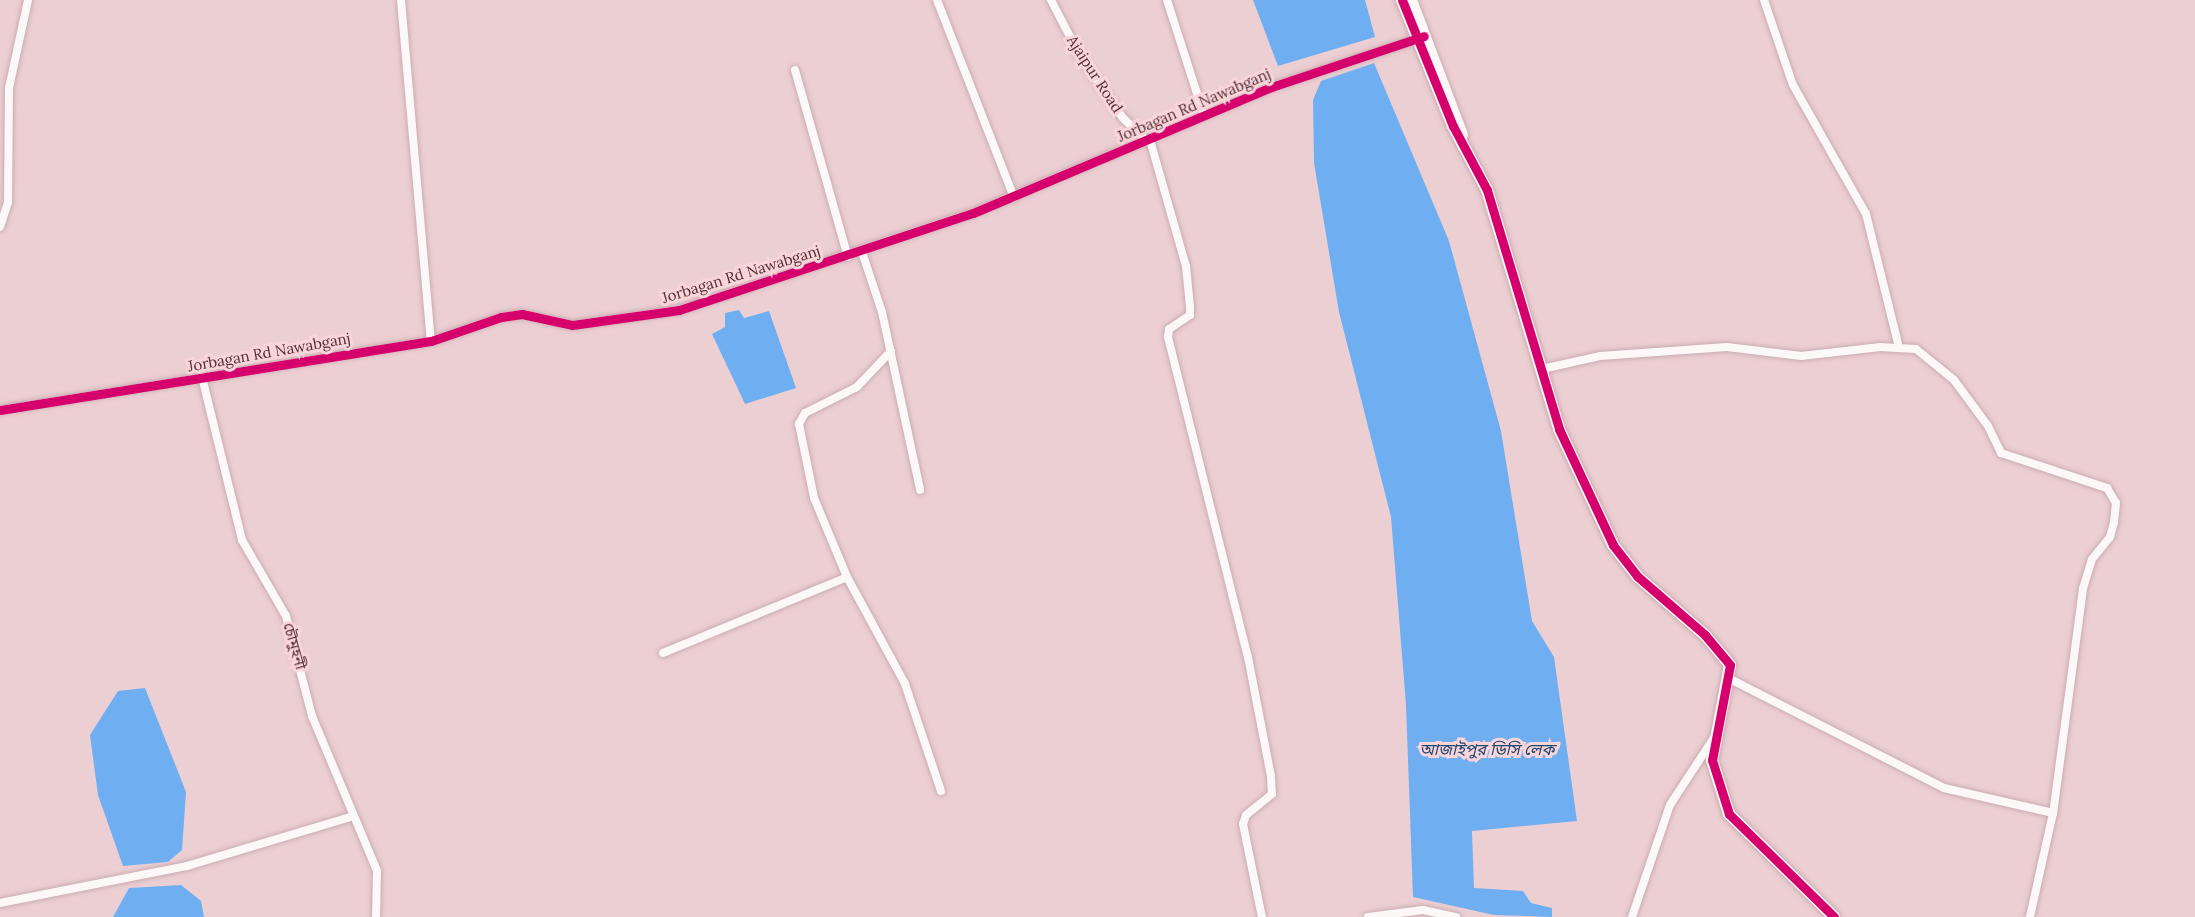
<!DOCTYPE html>
<meta charset="utf-8">
<style>
body{margin:0}
#map{position:relative;width:2195px;height:917px;overflow:hidden;background:#eccfd3;font-family:Lora,"Noto Sans Bengali",serif}
div>[style]{position:absolute}
[style*='--x']{left:calc(var(--x)*1px);top:calc(var(--y)*1px);width:calc(var(--w)*1px);rotate:calc(var(--a)*1deg)}
.water>*{inset:0;background:#6faff1}
.roads{filter:drop-shadow(0 0 2px #caadb1) drop-shadow(0 0 2px #caadb1)}
.street>*{height:8px;margin:-4px;padding:0 4px;transform-origin:4px;border-radius:4px;background:#fcf8f8}
.secondary>*{height:12px;margin:-6px;padding:0 6px;transform-origin:6px;border-radius:6px;background:#fcf8f8}
.cycleway>*{height:9px;margin:-4.5px;padding:0 4.5px;transform-origin:4.5px;border-radius:4.5px;background:#d6006c}
span{translate:-50% -50%;white-space:nowrap;text-align:center;line-height:1.15;-webkit-text-stroke:6px #f9d5da;paint-order:stroke}
.street-label{font-size:15px;color:#512f34}
.water-label{font-size:16px;color:#1f466c;font-style:italic}
</style>
<div id="map">
<div class="water">
<div style="clip-path:polygon(1253px 0,1365px 0,1375px 37px,1278px 66px)"></div>
<div style="clip-path:polygon(1374px 63px,1449px 241px,1501px 431px,1532px 621px,1554px 657px,1577px 821px,1472px 831px,1474px 888px,1523px 891px,1531px 903px,1552px 908px,1552px 917px,1494px 915px,1413px 897px,1406px 705px,1391px 517px,1339px 312px,1314px 163px,1313px 100px,1321px 81px)"></div>
<div style="clip-path:polygon(739px 310px,744px 318px,769px 311px,796px 388px,745px 404px,712px 334px,725px 327px,725px 313px)"></div>
<div style="clip-path:polygon(145px 688px,186px 792px,182px 850px,168px 862px,123px 866px,98px 795px,90px 735px,118px 691px)"></div>
<div style="clip-path:polygon(181px 885px,201px 901px,204px 917px,113px 917px,129px 888px)"></div>
</div>
<div class="roads">
<div class="street">
<div style="--x:401;--y:0;--w:342;--a:85"></div>
<div style="--x:937;--y:0;--w:212;--a:68.7"></div>
<div style="--x:1051;--y:0;--w:63;--a:62.6"></div>
<div style="--x:1080;--y:56;--w:75;--a:55.3"></div>
<div style="--x:1123;--y:118;--w:33;--a:44"></div>
<div style="--x:1167;--y:0;--w:121;--a:72.2"></div>
<div style="--x:1764;--y:0;--w:90;--a:71.2"></div>
<div style="--x:1793;--y:85;--w:148;--a:60.5"></div>
<div style="--x:1866;--y:214;--w:137;--a:76.1"></div>
<div style="--x:795;--y:70;--w:194;--a:74.2"></div>
<div style="--x:1150;--y:140;--w:131;--a:74.1"></div>
<div style="--x:1186;--y:266;--w:41;--a:84.4"></div>
<div style="--x:1190;--y:307;--w:8;--a:90"></div>
<div style="--x:1190;--y:315;--w:25;--a:146"></div>
<div style="--x:1169;--y:329;--w:8;--a:97"></div>
<div style="--x:1168;--y:337;--w:330;--a:76"></div>
<div style="--x:1248;--y:657;--w:122;--a:79.1"></div>
<div style="--x:1271;--y:777;--w:17;--a:87"></div>
<div style="--x:1272;--y:794;--w:33;--a:141"></div>
<div style="--x:1246;--y:815;--w:9;--a:108"></div>
<div style="--x:1243;--y:824;--w:95;--a:78.5"></div>
<div style="--x:0;--y:227;--w:26;--a:-72"></div>
<div style="--x:8;--y:202;--w:114;--a:-89.5"></div>
<div style="--x:9;--y:88;--w:90;--a:-77.8"></div>
<div style="--x:862;--y:252;--w:63;--a:71.6"></div>
<div style="--x:882;--y:312;--w:182;--a:77.9"></div>
<div style="--x:891;--y:351;--w:50;--a:133.4"></div>
<div style="--x:857;--y:387;--w:58;--a:153.4"></div>
<div style="--x:805;--y:413;--w:13;--a:119"></div>
<div style="--x:799;--y:424;--w:76;--a:78.5"></div>
<div style="--x:814;--y:498;--w:86;--a:67.3"></div>
<div style="--x:847;--y:577;--w:122;--a:61.5"></div>
<div style="--x:905;--y:684;--w:113;--a:71.4"></div>
<div style="--x:1542;--y:369;--w:59;--a:-12.6"></div>
<div style="--x:1600;--y:356;--w:127;--a:-4.1"></div>
<div style="--x:1727;--y:347;--w:75;--a:6.9"></div>
<div style="--x:1801;--y:356;--w:80;--a:-6.5"></div>
<div style="--x:1880;--y:347;--w:36;--a:3"></div>
<div style="--x:1916;--y:349;--w:49;--a:39.2"></div>
<div style="--x:1954;--y:380;--w:57;--a:53.5"></div>
<div style="--x:1988;--y:426;--w:30;--a:64"></div>
<div style="--x:2001;--y:453;--w:112;--a:18.3"></div>
<div style="--x:2107;--y:488;--w:17;--a:59"></div>
<div style="--x:2116;--y:503;--w:19;--a:96"></div>
<div style="--x:2114;--y:522;--w:16;--a:105"></div>
<div style="--x:2110;--y:537;--w:28;--a:129"></div>
<div style="--x:2092;--y:559;--w:31;--a:107"></div>
<div style="--x:2083;--y:589;--w:226;--a:97.6"></div>
<div style="--x:202;--y:377;--w:168;--a:76.2"></div>
<div style="--x:242;--y:540;--w:88;--a:59.9"></div>
<div style="--x:286;--y:616;--w:103;--a:75.4"></div>
<div style="--x:312;--y:716;--w:168;--a:67.2"></div>
<div style="--x:377;--y:871;--w:46;--a:91.2"></div>
<div style="--x:0;--y:410;--w:436;--a:-9.1"></div>
<div style="--x:431;--y:341;--w:74;--a:-18.9"></div>
<div style="--x:501;--y:317;--w:21;--a:-8"></div>
<div style="--x:522;--y:314;--w:51;--a:12.4"></div>
<div style="--x:572;--y:325;--w:108;--a:-8"></div>
<div style="--x:679;--y:310;--w:310;--a:-18.3"></div>
<div style="--x:973;--y:213;--w:324;--a:-22.9"></div>
<div style="--x:1271;--y:87;--w:157;--a:-18.2"></div>
<div style="--x:663;--y:653;--w:199;--a:-22.4"></div>
<div style="--x:1728;--y:678;--w:242;--a:27"></div>
<div style="--x:1944;--y:788;--w:112;--a:12.9"></div>
<div style="--x:2053;--y:813;--w:107;--a:102.5"></div>
<div style="--x:0;--y:903;--w:191;--a:-11.2"></div>
<div style="--x:187;--y:866;--w:174;--a:-16.7"></div>
<div style="--x:1368;--y:917;--w:55;--a:-7.3"></div>
<div style="--x:1423;--y:910;--w:34;--a:12"></div>
<div style="--x:1632;--y:917;--w:118;--a:-71.3"></div>
<div style="--x:1670;--y:805;--w:79;--a:-56.9"></div>
</div>
<div class="secondary">
<div style="--x:1402;--y:0;--w:136;--a:68"></div>
<div style="--x:1453;--y:126;--w:72;--a:62"></div>
<div style="--x:1487;--y:190;--w:250;--a:73.2"></div>
<div style="--x:1559;--y:429;--w:128;--a:65"></div>
<div style="--x:1613;--y:545;--w:39;--a:52"></div>
<div style="--x:1637;--y:576;--w:90;--a:40.9"></div>
<div style="--x:1705;--y:635;--w:39;--a:50"></div>
<div style="--x:1730;--y:665;--w:97;--a:100.7"></div>
<div style="--x:1712;--y:760;--w:57;--a:72.5"></div>
<div style="--x:1729;--y:814;--w:147;--a:44.4"></div>
<div style="--x:1411;--y:0;--w:144;--a:69.3"></div>
</div>
</div>
<div class="cycleway">
<div style="--x:1402;--y:0;--w:136;--a:68"></div>
<div style="--x:1453;--y:126;--w:72;--a:62"></div>
<div style="--x:1487;--y:190;--w:250;--a:73.2"></div>
<div style="--x:1559;--y:429;--w:128;--a:65"></div>
<div style="--x:1613;--y:545;--w:39;--a:52"></div>
<div style="--x:1637;--y:576;--w:90;--a:40.9"></div>
<div style="--x:1705;--y:635;--w:39;--a:50"></div>
<div style="--x:1730;--y:665;--w:97;--a:100.7"></div>
<div style="--x:1712;--y:760;--w:57;--a:72.5"></div>
<div style="--x:1729;--y:814;--w:147;--a:44.4"></div>
<div style="--x:0;--y:410;--w:436;--a:-9.1"></div>
<div style="--x:431;--y:341;--w:74;--a:-18.9"></div>
<div style="--x:501;--y:317;--w:21;--a:-8"></div>
<div style="--x:522;--y:314;--w:51;--a:12.4"></div>
<div style="--x:572;--y:325;--w:108;--a:-8"></div>
<div style="--x:679;--y:310;--w:310;--a:-18.3"></div>
<div style="--x:973;--y:213;--w:324;--a:-22.9"></div>
<div style="--x:1271;--y:87;--w:161;--a:-18.4"></div>
</div>
<div class="street-label">
<span style="left:1095px;top:74px;rotate:57deg">Ajaipur Road</span>
<span style="left:1194px;top:105px;rotate:-23deg">Jorbagan Rd Nawabganj</span>
<span style="left:741px;top:274px;rotate:-17deg">Jorbagan Rd Nawabganj</span>
<span style="left:269px;top:352px;rotate:-10deg">Jorbagan Rd Nawabganj</span>
<span style="left:295px;top:646px;rotate:74deg">চৌমুহনী</span>
</div>
<div class="water-label">
<span style="left:1487px;top:749px">আজাইপুর ডিসি লেক</span>
</div>
</div>
